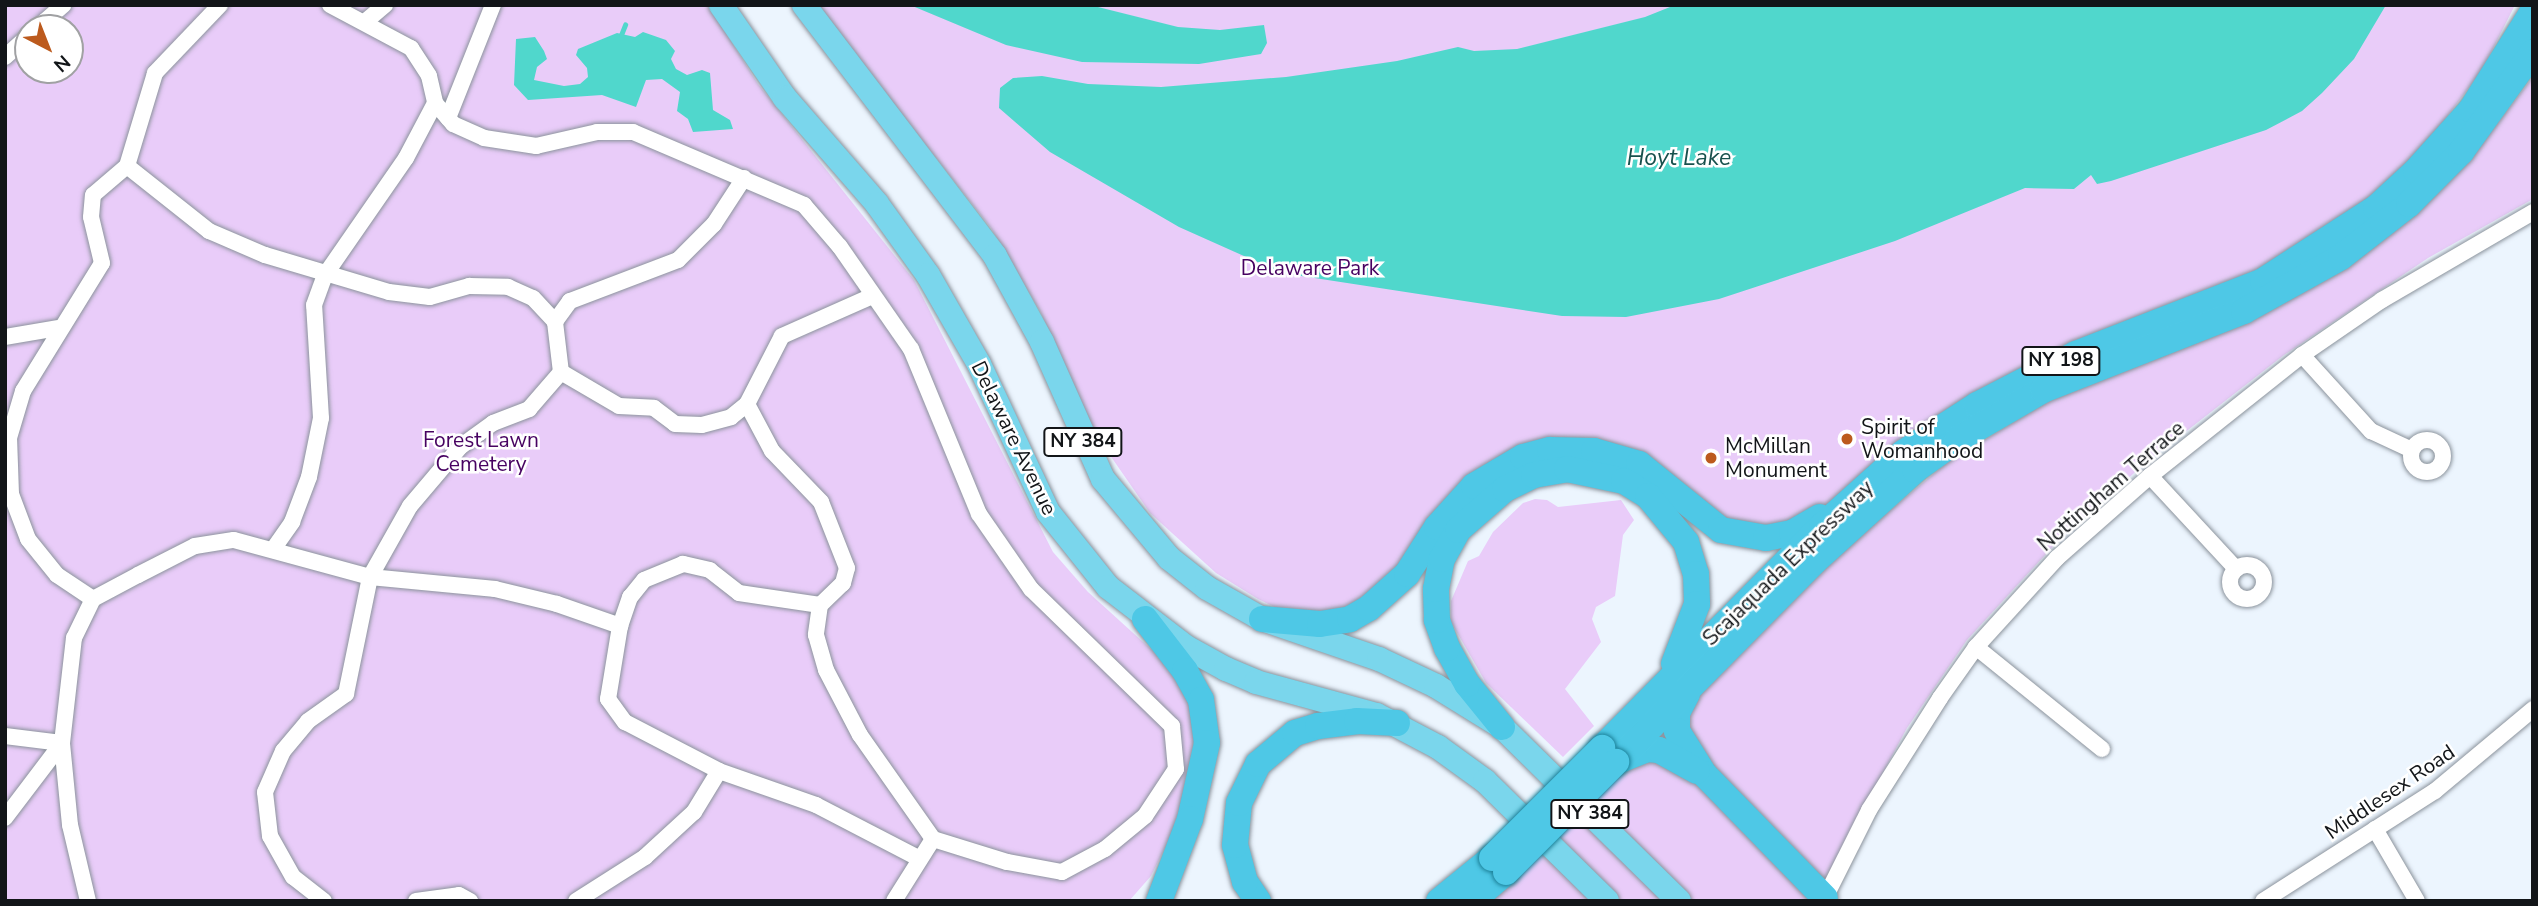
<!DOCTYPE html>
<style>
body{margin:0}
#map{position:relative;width:2538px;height:906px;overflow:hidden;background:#ecf5fe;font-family:"Nunito Sans",sans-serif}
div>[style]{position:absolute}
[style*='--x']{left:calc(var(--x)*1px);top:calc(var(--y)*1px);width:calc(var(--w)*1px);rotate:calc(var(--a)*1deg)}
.green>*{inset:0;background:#e9ccf9}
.water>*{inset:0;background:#50d7cc}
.stream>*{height:4.5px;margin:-2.25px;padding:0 2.25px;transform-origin:2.25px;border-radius:2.25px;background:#50d7cc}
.roads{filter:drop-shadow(0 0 2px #8b939c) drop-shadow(0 0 2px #8b939c)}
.minor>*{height:16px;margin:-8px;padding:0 8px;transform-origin:8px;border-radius:8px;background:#fff}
.minor>.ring{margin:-8px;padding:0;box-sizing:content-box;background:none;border:16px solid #fff;border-radius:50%}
.primary>*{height:24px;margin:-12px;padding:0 12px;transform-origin:12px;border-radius:12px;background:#7ad6ec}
.trunk>*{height:26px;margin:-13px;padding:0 13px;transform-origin:13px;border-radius:13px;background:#4ec8e6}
.bridges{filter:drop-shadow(0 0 2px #1c8199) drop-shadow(0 0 2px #1c8199)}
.trunk-bridge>*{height:26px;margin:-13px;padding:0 13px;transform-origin:13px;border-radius:13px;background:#4ec8e6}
.dots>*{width:19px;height:19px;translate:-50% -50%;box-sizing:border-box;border:4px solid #fff;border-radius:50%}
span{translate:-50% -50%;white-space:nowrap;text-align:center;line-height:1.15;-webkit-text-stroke:5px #fff;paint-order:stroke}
.shield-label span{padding:2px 5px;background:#fff;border:2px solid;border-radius:5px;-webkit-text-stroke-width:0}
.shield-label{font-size:19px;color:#121518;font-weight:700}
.park-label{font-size:21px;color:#470261}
.poi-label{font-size:21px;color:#121518}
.left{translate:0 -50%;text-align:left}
.street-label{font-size:21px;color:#121518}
.water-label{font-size:23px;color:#18514d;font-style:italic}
.frame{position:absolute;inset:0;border:7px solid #121518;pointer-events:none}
.north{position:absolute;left:14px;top:14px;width:70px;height:70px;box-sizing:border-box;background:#fff;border:2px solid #a0a1a3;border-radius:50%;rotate:138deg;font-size:19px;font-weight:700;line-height:28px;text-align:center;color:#121518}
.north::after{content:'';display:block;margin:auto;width:24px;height:32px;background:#bc5a1d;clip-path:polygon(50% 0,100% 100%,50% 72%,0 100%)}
</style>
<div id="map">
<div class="green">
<div style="clip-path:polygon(evenodd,5px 5px,708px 5px,758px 84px,914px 280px,1053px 552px,1088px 592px,1164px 661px,1189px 700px,1196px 732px,1176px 826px,1151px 876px,1129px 901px,5px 901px,5px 5px,28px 28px,70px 28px,70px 70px,28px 70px,28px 28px)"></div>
<div style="clip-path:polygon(816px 5px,2515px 5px,2482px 70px,2424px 147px,2378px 191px,2302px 246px,1841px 495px,1801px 524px,1734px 526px,1586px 442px,1344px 613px,1279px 609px,1258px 599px,1216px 573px,1150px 513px,1096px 435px,1040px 311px,991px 228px)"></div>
<div style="clip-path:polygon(2533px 77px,2533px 199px,2428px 258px,2284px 355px,2143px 465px,2058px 541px,1967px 640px,1907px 728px,1814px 901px,1483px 901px,1844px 549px,1948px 462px,2047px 402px,2242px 325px,2339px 273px,2475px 153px)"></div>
<div style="clip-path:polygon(1535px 499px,1547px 500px,1558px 507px,1621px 500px,1634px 520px,1623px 535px,1615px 596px,1596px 607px,1592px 619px,1601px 642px,1565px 689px,1594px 726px,1563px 757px,1486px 683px,1451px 622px,1451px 601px,1468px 561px,1479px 556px,1493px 532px,1523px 503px)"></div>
</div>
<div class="water">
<div style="clip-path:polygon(910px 5px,1090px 5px,1178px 27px,1220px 30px,1264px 25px,1267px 43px,1261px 54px,1199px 64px,1082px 62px,1006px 45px)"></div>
<div style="clip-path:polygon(1675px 5px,2386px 5px,2354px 59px,2322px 93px,2302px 111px,2266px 130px,2111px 181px,2097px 184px,2091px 175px,2074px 189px,2025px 188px,1895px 241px,1719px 299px,1626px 317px,1562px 316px,1282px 273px,1179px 227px,1050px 152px,999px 108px,1000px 88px,1013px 78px,1042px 76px,1088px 84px,1161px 87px,1286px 77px,1397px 61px,1458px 47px,1474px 51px,1517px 49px,1645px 17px)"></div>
<div style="clip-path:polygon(643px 32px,666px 40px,675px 51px,671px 59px,676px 69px,687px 75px,702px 70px,710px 73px,713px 110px,730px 120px,733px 129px,693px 132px,688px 119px,677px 111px,680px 92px,662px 79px,646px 80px,636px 107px,602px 95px,528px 100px,514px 85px,516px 39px,535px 37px,544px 51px,547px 59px,537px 67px,534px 80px,564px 86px,580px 84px,588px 77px,587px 68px,576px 55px,578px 49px,617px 33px,635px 37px)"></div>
</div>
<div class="stream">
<div style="--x:621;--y:35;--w:11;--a:-68"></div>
</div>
<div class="roads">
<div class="minor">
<div style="--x:330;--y:5;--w:92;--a:28"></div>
<div style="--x:411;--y:48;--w:33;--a:57"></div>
<div style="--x:429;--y:76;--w:28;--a:77"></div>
<div style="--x:435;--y:103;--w:28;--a:49"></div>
<div style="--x:453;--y:124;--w:34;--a:24"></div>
<div style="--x:484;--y:138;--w:53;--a:8.7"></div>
<div style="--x:536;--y:146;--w:63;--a:-12.9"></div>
<div style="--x:597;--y:132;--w:36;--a:0"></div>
<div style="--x:633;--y:132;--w:186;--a:23.1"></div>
<div style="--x:804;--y:205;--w:55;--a:49.4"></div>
<div style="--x:840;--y:247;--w:124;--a:55.2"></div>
<div style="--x:911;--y:349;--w:178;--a:67.6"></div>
<div style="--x:979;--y:514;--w:91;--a:55.3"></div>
<div style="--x:1031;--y:589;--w:197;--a:44.2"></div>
<div style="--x:1172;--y:726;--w:43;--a:84.7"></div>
<div style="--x:1176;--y:769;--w:56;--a:123.4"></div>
<div style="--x:1145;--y:816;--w:52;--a:140.5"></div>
<div style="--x:1105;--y:849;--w:49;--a:151.9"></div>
<div style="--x:1062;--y:872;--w:56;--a:-169.7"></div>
<div style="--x:1007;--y:862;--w:77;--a:-162.7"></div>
<div style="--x:933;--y:839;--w:73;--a:122.2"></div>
<div style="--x:366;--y:21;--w:25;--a:-40"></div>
<div style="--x:37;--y:28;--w:35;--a:-41"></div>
<div style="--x:5;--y:57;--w:31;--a:-42"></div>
<div style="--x:448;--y:118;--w:122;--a:-68.3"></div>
<div style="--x:127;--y:166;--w:105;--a:38.4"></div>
<div style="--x:209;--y:231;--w:61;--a:23.2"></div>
<div style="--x:265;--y:255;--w:129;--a:16.6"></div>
<div style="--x:389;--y:292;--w:41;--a:7"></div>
<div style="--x:430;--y:297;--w:41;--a:-15.8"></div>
<div style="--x:469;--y:286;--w:39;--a:1"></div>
<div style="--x:508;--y:287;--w:27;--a:24"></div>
<div style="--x:533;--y:298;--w:33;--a:47"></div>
<div style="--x:744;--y:178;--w:55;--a:123.1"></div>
<div style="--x:714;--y:224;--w:51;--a:135"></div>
<div style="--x:678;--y:260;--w:116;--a:159.2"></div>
<div style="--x:570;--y:301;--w:26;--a:126"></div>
<div style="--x:555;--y:322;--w:50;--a:83.2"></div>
<div style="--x:561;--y:372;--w:67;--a:30.4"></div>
<div style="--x:619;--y:406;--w:35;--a:3"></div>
<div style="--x:654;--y:408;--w:26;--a:37"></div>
<div style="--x:675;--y:424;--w:27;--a:2"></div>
<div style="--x:702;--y:425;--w:30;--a:-15"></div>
<div style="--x:731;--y:417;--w:21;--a:-39"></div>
<div style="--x:747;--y:404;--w:76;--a:-62.8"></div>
<div style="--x:782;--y:336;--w:96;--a:-23.9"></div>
<div style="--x:5;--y:337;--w:54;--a:-9.6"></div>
<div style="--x:2302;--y:355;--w:103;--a:47.8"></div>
<div style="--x:2371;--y:431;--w:45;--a:24.9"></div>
<div style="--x:747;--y:404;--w:53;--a:62"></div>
<div style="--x:772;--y:451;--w:71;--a:46.1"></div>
<div style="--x:821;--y:502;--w:71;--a:68.5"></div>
<div style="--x:847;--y:568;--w:16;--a:105"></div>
<div style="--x:843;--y:583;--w:32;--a:136"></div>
<div style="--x:820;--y:605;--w:30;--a:98"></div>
<div style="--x:816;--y:635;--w:36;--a:74"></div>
<div style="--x:826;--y:670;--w:73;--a:62.4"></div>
<div style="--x:860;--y:735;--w:127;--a:54.9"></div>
<div class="ring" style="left:2411px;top:440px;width:16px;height:16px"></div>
<div style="--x:2150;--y:476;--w:127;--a:47.2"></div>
<div style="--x:274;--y:548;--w:32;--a:-55"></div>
<div style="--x:292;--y:522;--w:48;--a:-69.3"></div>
<div style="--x:309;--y:477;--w:60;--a:-78.5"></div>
<div style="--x:321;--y:418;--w:113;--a:-93.5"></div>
<div style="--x:314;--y:305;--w:32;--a:-70"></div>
<div style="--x:325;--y:275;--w:142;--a:-55.3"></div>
<div style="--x:406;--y:158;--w:62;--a:-62.2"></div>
<div class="ring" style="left:2230px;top:565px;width:18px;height:18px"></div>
<div style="--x:93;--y:599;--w:43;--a:-146.3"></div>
<div style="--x:57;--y:575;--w:46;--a:-128.9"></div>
<div style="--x:28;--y:539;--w:48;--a:-110.7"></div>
<div style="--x:11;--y:494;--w:56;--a:-92"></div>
<div style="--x:9;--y:438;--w:49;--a:-73.4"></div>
<div style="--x:23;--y:391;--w:150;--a:-58.3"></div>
<div style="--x:102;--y:263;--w:47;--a:-103.4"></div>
<div style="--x:91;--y:217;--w:22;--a:-85"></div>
<div style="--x:93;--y:195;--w:45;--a:-40.5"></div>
<div style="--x:127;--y:166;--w:97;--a:-73.2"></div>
<div style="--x:155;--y:73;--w:94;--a:-46.3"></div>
<div style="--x:820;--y:605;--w:82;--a:-171.6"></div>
<div style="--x:739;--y:593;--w:37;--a:-142"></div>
<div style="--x:710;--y:570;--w:28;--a:-167"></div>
<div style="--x:683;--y:564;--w:42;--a:157.7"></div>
<div style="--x:644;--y:580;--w:22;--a:129"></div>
<div style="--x:630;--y:597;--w:31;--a:109"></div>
<div style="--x:620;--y:626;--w:74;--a:99.3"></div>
<div style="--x:608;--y:699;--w:29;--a:54"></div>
<div style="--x:625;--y:722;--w:106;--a:27.5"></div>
<div style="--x:719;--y:771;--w:103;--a:19.3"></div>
<div style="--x:816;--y:805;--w:117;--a:27.4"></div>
<div style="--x:1976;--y:647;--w:162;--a:39"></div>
<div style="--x:5;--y:736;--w:57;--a:7"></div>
<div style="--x:5;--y:818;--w:94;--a:-52.8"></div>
<div style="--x:2375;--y:829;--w:83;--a:59.7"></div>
<div style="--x:1825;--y:898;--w:98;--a:-63.4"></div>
<div style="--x:1869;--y:810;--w:133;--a:-57.6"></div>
<div style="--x:1940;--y:698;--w:62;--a:-54.8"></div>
<div style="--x:1976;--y:647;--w:120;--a:-47.7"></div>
<div style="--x:2057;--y:558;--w:124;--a:-41.4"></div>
<div style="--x:2150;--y:476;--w:194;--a:-38.5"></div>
<div style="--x:2302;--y:355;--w:97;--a:-34.5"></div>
<div style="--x:2382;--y:300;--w:175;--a:-30.2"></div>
<div style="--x:88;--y:901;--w:78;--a:-103.3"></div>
<div style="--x:70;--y:825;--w:82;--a:-95.6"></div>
<div style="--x:62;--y:743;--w:106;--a:-83.5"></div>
<div style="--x:74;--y:638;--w:43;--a:-64"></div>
<div style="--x:93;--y:599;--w:51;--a:-28.1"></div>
<div style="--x:138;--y:575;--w:64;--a:-27"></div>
<div style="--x:195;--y:546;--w:39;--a:-9"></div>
<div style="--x:234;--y:540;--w:141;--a:15.2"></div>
<div style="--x:370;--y:577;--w:126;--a:5.5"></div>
<div style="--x:495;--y:589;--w:64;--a:13.6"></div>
<div style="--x:557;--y:604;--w:67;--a:19.2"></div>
<div style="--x:324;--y:901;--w:39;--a:-142"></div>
<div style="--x:293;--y:877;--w:47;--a:-119.3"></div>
<div style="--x:270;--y:836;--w:44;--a:-96.5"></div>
<div style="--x:265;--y:792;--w:45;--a:-66.3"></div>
<div style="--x:283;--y:751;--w:39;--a:-50"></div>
<div style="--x:308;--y:721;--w:47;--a:-35.4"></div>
<div style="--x:346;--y:694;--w:119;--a:-78.4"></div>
<div style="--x:370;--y:577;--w:81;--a:-60.6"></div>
<div style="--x:410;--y:506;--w:77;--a:-49.7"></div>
<div style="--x:460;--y:447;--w:41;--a:-36"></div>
<div style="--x:493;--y:423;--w:39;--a:-21"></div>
<div style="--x:529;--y:409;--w:49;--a:-49.1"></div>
<div style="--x:416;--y:901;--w:43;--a:-7.9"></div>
<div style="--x:459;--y:895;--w:13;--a:29"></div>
<div style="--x:576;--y:901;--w:82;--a:-32.5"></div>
<div style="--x:645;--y:857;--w:67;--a:-42.6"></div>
<div style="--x:694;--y:812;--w:48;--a:-58.6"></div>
<div style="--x:2263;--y:901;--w:204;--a:-32.6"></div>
<div style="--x:2435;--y:791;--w:128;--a:-39.9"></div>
</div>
<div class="primary">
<div style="--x:721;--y:5;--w:113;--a:55.5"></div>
<div style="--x:785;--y:98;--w:140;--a:49"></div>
<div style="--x:877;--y:204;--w:87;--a:54.3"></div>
<div style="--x:928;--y:275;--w:103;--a:60.2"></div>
<div style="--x:979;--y:364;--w:163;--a:65"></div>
<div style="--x:1048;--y:512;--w:96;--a:51.3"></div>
<div style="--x:1108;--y:587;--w:98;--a:37.6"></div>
<div style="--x:1186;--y:647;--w:46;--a:28.8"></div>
<div style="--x:1226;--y:669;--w:33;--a:23"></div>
<div style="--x:1256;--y:682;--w:125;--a:15.3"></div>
<div style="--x:1377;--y:715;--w:69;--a:27.7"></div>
<div style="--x:1438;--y:747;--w:58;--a:35.9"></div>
<div style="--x:1485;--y:781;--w:171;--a:44.5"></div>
<div style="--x:804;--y:5;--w:315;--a:52.7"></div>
<div style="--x:995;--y:256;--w:98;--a:61.3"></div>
<div style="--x:1042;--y:342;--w:150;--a:66"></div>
<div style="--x:1103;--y:479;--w:103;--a:50.1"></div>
<div style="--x:1169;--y:558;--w:48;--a:38.3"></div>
<div style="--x:1207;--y:588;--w:63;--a:29.4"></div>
<div style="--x:1262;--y:619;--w:124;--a:18.9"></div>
<div style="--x:1379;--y:659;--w:63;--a:25.3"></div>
<div style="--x:1436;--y:686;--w:78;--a:31.8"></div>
<div style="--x:1502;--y:727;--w:248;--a:44.5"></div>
</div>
<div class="trunk">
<div style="--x:1145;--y:619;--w:66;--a:52.4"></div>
<div style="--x:1185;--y:671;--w:33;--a:61"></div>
<div style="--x:1201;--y:700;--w:43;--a:82.1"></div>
<div style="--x:1207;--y:743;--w:78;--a:102.6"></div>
<div style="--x:1190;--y:819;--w:88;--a:110.7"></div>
<div style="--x:1262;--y:619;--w:58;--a:4.9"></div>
<div style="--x:1320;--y:624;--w:30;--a:-9"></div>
<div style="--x:1350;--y:619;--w:22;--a:-30"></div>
<div style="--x:1369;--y:608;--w:51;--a:-41.8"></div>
<div style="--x:1407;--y:574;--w:56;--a:-57.4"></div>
<div style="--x:1437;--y:527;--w:55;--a:-47.9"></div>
<div style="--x:1474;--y:486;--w:57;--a:-30.6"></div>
<div style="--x:1523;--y:457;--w:28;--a:-15"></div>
<div style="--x:1550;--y:450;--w:44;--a:1.3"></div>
<div style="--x:1594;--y:451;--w:47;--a:16.1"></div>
<div style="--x:1639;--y:464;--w:105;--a:38.8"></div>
<div style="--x:1721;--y:530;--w:46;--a:10.1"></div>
<div style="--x:1766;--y:538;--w:26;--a:-11"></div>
<div style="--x:1792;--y:533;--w:32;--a:-30"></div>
<div style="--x:1687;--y:694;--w:21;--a:118"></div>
<div style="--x:1677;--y:713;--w:18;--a:90"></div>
<div style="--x:1677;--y:731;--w:51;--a:57.9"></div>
<div style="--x:1704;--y:774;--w:173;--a:45.7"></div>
<div style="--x:1502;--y:727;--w:55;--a:-129.1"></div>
<div style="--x:1467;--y:684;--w:41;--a:-119.1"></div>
<div style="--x:1447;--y:648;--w:30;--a:-110"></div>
<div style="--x:1437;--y:620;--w:31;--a:-92"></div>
<div style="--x:1436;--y:589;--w:31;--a:-79"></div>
<div style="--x:1442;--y:559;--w:33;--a:-61"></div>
<div style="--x:1458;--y:530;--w:62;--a:-41.1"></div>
<div style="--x:1505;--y:489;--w:32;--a:-26"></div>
<div style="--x:1534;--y:475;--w:34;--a:-10"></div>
<div style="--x:1567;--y:469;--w:58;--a:11.9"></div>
<div style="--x:1624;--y:481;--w:28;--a:32"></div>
<div style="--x:1648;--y:496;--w:60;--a:50.4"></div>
<div style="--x:1686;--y:542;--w:34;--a:73"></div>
<div style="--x:1696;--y:574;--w:30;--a:88"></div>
<div style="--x:1697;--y:604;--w:64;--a:111"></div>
<div style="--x:1602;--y:748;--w:313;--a:-45.3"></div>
<div style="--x:1822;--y:526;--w:109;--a:-42"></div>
<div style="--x:1903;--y:453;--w:88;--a:-33"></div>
<div style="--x:1977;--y:405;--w:111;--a:-27.3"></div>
<div style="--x:2076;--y:354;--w:201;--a:-21.3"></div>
<div style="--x:2263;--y:281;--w:135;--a:-32.9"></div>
<div style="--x:2376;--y:208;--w:54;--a:-42.8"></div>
<div style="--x:2416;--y:171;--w:82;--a:-48"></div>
<div style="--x:2471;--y:110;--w:117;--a:-57.9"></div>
<div style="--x:1620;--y:760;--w:29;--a:-22"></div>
<div style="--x:1647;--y:749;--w:12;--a:5"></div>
<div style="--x:1659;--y:750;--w:43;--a:28.9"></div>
<div style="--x:1616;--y:762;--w:281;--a:-45.3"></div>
<div style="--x:1814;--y:562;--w:137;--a:-42.3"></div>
<div style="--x:1915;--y:470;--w:52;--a:-35.5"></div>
<div style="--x:1957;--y:440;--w:99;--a:-30.2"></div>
<div style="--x:2043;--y:390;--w:216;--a:-21.5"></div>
<div style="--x:2244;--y:311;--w:111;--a:-29.1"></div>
<div style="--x:2341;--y:257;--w:86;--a:-37.9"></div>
<div style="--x:2409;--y:204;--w:74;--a:-45"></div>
<div style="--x:2461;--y:152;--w:123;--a:-54.2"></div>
<div style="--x:1258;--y:901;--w:23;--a:-124"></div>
<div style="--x:1245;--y:882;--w:38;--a:-105"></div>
<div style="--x:1235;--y:845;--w:42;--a:-84.6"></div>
<div style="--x:1239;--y:803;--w:43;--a:-64"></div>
<div style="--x:1258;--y:764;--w:48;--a:-40"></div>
<div style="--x:1295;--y:733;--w:24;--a:-17"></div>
<div style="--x:1318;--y:726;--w:39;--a:-7"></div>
<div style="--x:1357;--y:721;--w:40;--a:2.9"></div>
<div style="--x:1439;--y:901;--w:68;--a:-39.1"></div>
<div style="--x:1472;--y:901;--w:45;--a:-40.5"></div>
</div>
</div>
<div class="bridges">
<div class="trunk-bridge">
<div style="--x:1492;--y:858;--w:156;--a:-45"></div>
<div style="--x:1506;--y:872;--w:156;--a:-45"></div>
</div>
</div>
<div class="dots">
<div style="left:1847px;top:439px;background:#bc5a1d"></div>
<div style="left:1711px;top:458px;background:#bc5a1d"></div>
</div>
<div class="shield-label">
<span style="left:2061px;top:361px">NY 198</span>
<span style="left:1083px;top:442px">NY 384</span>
<span style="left:1590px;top:814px">NY 384</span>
</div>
<div class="park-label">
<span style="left:1310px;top:268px">Delaware Park</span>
<span style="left:481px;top:452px">Forest Lawn<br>Cemetery</span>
</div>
<div class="poi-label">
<span class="left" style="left:1861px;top:439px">Spirit of<br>Womanhood</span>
<span class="left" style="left:1725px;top:458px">McMillan<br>Monument</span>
</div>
<div class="street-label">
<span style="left:1014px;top:438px;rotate:64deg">Delaware Avenue</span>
<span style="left:2111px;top:486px;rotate:-41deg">Nottingham Terrace</span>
<span style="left:1788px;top:563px;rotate:-44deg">Scajaquada Expressway</span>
<span style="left:2390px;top:792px;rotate:-34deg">Middlesex Road</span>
</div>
<div class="water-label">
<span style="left:1679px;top:158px">Hoyt Lake</span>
</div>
<div class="frame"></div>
<div class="north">N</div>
</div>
